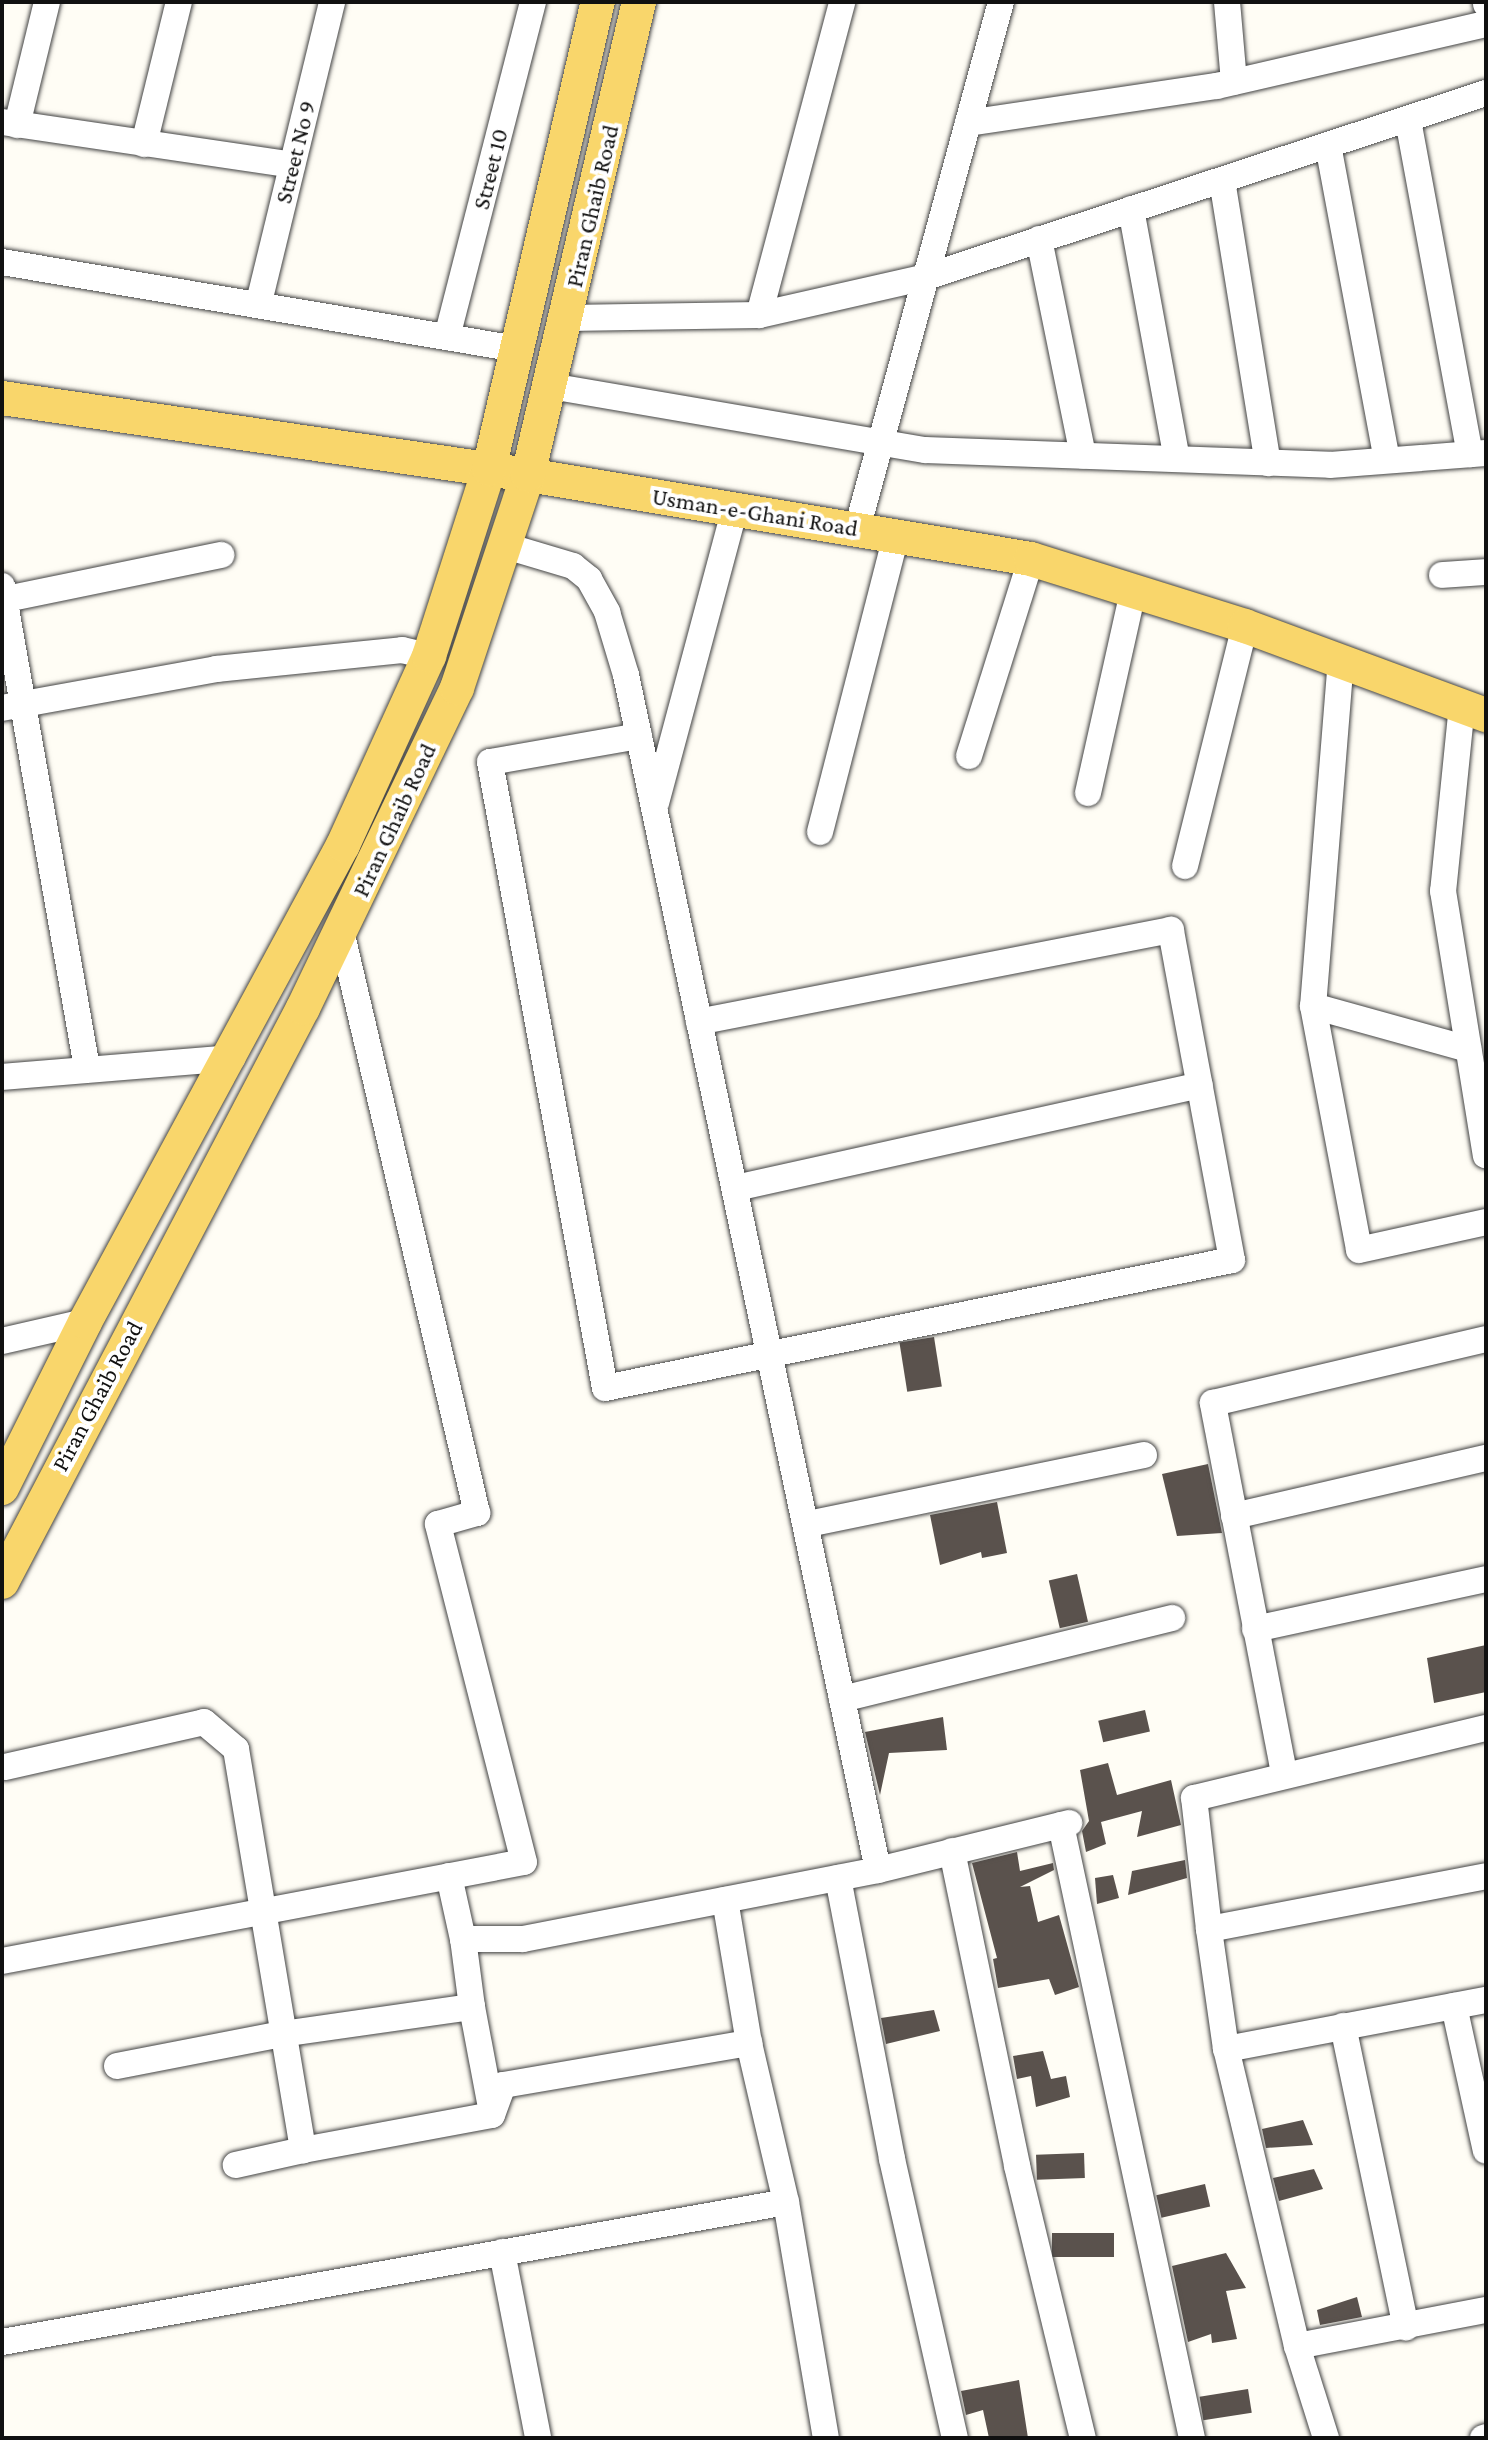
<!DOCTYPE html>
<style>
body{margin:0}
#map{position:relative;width:1488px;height:2440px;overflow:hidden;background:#fffdf5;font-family:"Crimson Pro",serif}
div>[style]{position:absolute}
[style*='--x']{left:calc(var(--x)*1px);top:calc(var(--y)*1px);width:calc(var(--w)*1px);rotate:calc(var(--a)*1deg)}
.building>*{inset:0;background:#5a524d;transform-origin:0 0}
.roads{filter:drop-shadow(0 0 2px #444) drop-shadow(0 0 2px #444)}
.minor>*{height:26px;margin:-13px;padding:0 13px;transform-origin:13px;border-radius:13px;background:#fff}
.major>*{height:34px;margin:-17px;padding:0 17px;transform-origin:17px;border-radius:17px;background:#f9d66b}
span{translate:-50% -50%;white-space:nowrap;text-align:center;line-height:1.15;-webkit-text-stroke:8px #fff;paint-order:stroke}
.street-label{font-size:24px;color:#111}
.frame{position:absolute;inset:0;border:4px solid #111;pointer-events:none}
</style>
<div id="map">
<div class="building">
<div style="left:934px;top:1337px;width:50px;height:35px;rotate:81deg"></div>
<div style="clip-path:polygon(1208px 1464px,1222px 1533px,1177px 1536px,1162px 1474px)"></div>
<div style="clip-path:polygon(997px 1502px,1007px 1553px,982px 1558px,981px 1552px,940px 1565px,930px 1515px)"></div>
<div style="left:1077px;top:1574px;width:49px;height:29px;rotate:77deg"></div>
<div style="clip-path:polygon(1486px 1645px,1486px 1692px,1434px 1703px,1427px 1658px)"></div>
<div style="left:1145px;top:1710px;width:22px;height:48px;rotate:77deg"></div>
<div style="clip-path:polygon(943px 1717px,947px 1750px,889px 1753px,880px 1795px,865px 1732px)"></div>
<div style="clip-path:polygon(1108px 1763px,1117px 1795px,1171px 1780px,1181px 1825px,1137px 1837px,1142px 1811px,1101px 1822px,1106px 1844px,1086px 1852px,1082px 1831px,1089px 1821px,1080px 1770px)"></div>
<div style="clip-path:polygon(1017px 1852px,1020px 1871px,1053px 1863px,1054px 1870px,1020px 1887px,1030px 1886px,1038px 1922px,1059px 1915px,1079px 1987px,1055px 1995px,1049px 1979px,998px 1988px,993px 1959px,997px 1958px,972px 1863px)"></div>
<div style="clip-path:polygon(1185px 1860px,1187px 1878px,1128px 1895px,1132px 1871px)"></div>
<div style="clip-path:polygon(1113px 1875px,1119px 1898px,1097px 1904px,1095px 1878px)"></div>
<div style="clip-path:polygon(934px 2010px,940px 2031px,886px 2044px,881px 2018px)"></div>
<div style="clip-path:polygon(1043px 2051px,1051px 2079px,1066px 2076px,1070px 2097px,1036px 2107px,1031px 2076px,1017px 2079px,1013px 2056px)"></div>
<div style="clip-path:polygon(1303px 2120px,1313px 2145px,1266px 2148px,1262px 2129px)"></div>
<div style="left:1084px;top:2153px;width:25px;height:48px;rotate:88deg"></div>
<div style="clip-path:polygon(1314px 2169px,1323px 2189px,1279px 2201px,1273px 2178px)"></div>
<div style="left:1205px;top:2184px;width:23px;height:50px;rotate:77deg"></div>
<div style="left:1114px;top:2233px;width:24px;height:62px;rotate:90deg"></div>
<div style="clip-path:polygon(1226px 2253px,1246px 2288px,1226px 2291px,1237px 2339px,1212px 2343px,1211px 2334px,1188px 2342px,1172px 2266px)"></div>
<div style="clip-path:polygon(1357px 2297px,1362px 2317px,1320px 2325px,1317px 2310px)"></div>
<div style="clip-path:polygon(1019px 2380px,1028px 2438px,989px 2438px,983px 2410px,966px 2415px,961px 2391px)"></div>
<div style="left:1248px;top:2389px;width:24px;height:49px;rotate:81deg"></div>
</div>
<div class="roads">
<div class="minor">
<div style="--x:1227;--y:2;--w:80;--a:85"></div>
<div style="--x:1486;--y:2;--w:2;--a:90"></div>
<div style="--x:1408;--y:120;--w:340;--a:79.5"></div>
<div style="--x:2;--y:122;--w:293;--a:8.4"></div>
<div style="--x:968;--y:123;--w:252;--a:-8.5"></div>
<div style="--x:1217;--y:86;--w:276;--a:-13"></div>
<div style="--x:17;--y:125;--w:127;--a:-76.3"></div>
<div style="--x:144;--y:144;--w:146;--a:-76.2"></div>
<div style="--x:1328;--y:145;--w:320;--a:79.4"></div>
<div style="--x:1222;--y:180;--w:287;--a:80.8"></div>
<div style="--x:1131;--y:209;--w:254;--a:79.6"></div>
<div style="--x:1039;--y:239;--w:221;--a:78.5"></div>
<div style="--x:2;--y:262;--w:522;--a:9.59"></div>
<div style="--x:259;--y:302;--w:309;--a:-76.3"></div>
<div style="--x:759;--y:315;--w:171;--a:-12.8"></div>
<div style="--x:926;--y:277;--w:589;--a:-18.19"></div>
<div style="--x:567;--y:318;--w:192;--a:-0.9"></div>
<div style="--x:759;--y:315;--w:324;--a:-75.1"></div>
<div style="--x:447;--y:337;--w:346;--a:-75.6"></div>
<div style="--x:550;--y:386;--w:380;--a:9.7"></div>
<div style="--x:925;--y:450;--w:405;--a:2.1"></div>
<div style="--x:1330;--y:465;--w:156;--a:-4.4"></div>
<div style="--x:857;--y:529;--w:546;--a:-74.72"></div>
<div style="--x:506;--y:546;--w:70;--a:16.6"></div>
<div style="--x:573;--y:566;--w:21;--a:39"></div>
<div style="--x:589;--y:579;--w:38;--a:61"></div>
<div style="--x:607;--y:612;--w:66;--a:73.2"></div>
<div style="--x:626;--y:675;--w:1221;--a:78.09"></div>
<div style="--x:878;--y:1870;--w:197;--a:-13.8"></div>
<div style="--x:1442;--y:575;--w:44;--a:-3.9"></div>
<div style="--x:2;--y:586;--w:491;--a:80"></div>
<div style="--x:2;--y:600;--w:224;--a:-11.6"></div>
<div style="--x:1341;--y:659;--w:348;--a:94.6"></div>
<div style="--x:1313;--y:1006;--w:248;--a:79.3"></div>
<div style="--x:1359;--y:1250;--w:130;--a:-12.4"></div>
<div style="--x:1462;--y:705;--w:187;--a:95.8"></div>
<div style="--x:1443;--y:891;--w:268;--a:80.8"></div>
<div style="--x:2;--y:708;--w:218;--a:-10.3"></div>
<div style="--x:216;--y:669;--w:187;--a:-5.8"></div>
<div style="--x:402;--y:650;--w:28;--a:13"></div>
<div style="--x:639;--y:736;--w:151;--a:170.1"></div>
<div style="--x:490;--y:762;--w:636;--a:79.59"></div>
<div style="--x:605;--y:1388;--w:640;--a:-11.54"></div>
<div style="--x:1232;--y:1260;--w:336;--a:-100.5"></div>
<div style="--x:1171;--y:930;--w:481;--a:169"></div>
<div style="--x:969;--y:756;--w:207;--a:-72.5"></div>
<div style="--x:1088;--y:793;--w:207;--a:-77.4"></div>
<div style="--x:656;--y:803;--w:304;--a:-75"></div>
<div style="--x:820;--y:832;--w:306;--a:-75.6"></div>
<div style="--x:1185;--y:866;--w:247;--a:-76"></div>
<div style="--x:1313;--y:1006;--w:161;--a:15.5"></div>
<div style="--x:2;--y:1077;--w:231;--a:-4.7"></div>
<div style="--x:736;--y:1188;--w:475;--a:-12.5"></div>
<div style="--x:2;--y:1341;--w:85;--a:-12.9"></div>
<div style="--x:1234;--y:1516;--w:259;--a:-13"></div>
<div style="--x:808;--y:1524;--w:343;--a:-11.6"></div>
<div style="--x:1255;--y:1629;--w:236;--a:-12.2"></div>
<div style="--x:842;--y:1699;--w:340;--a:-13.8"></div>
<div style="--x:5;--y:1767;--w:204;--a:-12.7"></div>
<div style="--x:204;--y:1722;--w:42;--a:40.2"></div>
<div style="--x:236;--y:1749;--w:407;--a:80.5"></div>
<div style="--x:303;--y:2150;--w:69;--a:167.4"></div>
<div style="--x:1284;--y:1773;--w:377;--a:-100.9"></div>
<div style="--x:1213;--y:1403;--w:280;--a:-13.2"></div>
<div style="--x:1061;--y:1825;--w:627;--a:77.94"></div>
<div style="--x:952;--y:1851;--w:322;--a:78.3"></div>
<div style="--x:1017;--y:2166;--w:280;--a:76.4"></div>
<div style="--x:449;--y:1876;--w:65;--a:77.5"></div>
<div style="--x:838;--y:1878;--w:286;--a:79.1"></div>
<div style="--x:892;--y:2159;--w:286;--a:77.3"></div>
<div style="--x:1209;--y:1929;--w:132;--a:-96.5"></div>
<div style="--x:1194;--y:1798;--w:300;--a:-13.5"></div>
<div style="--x:2;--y:1961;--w:531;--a:-10.74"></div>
<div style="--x:524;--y:1862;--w:349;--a:-104.3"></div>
<div style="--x:438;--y:1524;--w:41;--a:-15.8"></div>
<div style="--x:477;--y:1513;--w:598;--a:-103.15"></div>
<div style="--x:1454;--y:2006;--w:148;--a:77.6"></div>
<div style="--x:472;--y:2007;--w:69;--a:-97.5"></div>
<div style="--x:463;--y:1939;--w:60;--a:0"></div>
<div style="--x:523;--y:1939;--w:362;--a:-11"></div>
<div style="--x:1343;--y:2026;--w:308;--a:78.2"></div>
<div style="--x:749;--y:2043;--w:163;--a:76.9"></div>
<div style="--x:786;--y:2202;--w:239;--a:80.4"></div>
<div style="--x:1226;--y:2049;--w:121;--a:-98.1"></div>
<div style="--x:1209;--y:1929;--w:282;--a:-10.8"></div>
<div style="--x:117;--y:2066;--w:168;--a:-11"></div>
<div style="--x:282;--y:2034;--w:192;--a:-8.1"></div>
<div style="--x:472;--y:2007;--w:108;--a:79.3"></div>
<div style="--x:303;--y:2150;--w:192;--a:-10.5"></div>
<div style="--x:492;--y:2115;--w:32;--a:-70"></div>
<div style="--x:503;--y:2085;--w:250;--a:-9.7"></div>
<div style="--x:749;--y:2043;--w:145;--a:-99.5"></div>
<div style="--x:502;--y:2252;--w:189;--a:79"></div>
<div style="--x:2;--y:2342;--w:796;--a:-10.12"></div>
<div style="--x:1297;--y:2346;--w:192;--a:-10.8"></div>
<div style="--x:1326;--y:2438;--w:96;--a:-107.5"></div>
<div style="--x:1297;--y:2346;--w:305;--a:-103.4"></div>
<div style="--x:1226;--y:2049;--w:265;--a:-10.7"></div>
<div style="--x:1483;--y:2438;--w:3;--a:-18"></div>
</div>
<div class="major">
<div style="--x:2;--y:398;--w:532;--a:8.33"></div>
<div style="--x:528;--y:475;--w:510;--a:9.48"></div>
<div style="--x:1031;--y:559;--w:224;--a:17.4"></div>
<div style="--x:1245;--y:626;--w:257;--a:20.3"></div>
<div style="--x:2;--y:1488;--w:186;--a:-63.4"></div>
<div style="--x:85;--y:1322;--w:542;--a:-61.59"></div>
<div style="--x:343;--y:845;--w:208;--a:-65.5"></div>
<div style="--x:429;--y:656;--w:196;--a:-72.2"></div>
<div style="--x:489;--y:469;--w:480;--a:-76.9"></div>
<div style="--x:2;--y:1582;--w:648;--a:-62.33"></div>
<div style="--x:303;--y:1008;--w:355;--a:-64.3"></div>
<div style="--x:457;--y:688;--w:225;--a:-71.6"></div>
<div style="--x:528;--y:475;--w:486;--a:-76.8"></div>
</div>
</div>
<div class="street-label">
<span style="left:295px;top:152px;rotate:-76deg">Street No 9</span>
<span style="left:490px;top:169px;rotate:-76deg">Street 10</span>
<span style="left:592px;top:206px;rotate:-77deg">Piran Ghaib Road</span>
<span style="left:755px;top:512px;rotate:9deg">Usman-e-Ghani Road</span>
<span style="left:394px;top:820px;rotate:-65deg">Piran Ghaib Road</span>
<span style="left:97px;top:1396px;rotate:-62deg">Piran Ghaib Road</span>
</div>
<div class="frame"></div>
</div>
